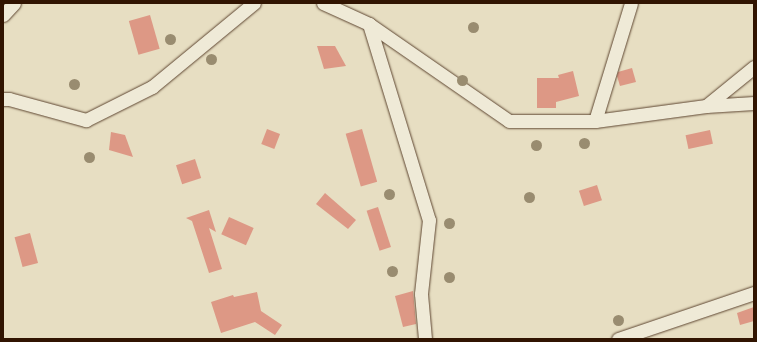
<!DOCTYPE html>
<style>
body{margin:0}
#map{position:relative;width:757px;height:342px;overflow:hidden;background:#e7dec2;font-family:Alegreya,serif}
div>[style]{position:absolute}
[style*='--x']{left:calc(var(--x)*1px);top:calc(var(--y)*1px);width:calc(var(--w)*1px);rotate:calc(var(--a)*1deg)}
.building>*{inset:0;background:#dd9885;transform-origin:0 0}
.roads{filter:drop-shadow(0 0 1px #5e4631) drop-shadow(0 0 1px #5e4631)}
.minor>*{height:13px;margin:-6.5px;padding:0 6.5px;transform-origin:6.5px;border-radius:6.5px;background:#efead7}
.trees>*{width:11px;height:11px;margin:-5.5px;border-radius:50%;background:#998c70}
span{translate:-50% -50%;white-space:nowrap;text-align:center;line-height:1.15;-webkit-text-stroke:3px #efead7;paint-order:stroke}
.frame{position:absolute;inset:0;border:4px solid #311401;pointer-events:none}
</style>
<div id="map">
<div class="building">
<div style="left:150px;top:15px;width:35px;height:22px;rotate:74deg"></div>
<div style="clip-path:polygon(317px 46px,335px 46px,346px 66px,324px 69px)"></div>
<div style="clip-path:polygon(632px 68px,636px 82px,620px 86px,617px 76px,618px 72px)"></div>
<div style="clip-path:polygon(573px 71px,579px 96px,556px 102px,556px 108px,537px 108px,537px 78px,559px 78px,558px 75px)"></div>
<div style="left:267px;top:129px;width:14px;height:16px;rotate:21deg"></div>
<div style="left:362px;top:129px;width:55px;height:17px;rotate:74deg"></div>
<div style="left:710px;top:130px;width:14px;height:25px;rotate:78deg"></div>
<div style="clip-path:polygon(111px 132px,125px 135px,133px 157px,109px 150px)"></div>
<div style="left:195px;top:159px;width:20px;height:20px;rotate:72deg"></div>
<div style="left:597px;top:185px;width:16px;height:19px;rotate:72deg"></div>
<div style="clip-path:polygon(325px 193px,356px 220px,348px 229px,316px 204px)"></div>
<div style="left:378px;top:207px;width:42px;height:12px;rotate:72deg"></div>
<div style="clip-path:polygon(209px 210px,216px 232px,209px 228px,222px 269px,209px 273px,192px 221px,186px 218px)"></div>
<div style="left:229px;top:217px;width:27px;height:19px;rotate:24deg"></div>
<div style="left:30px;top:233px;width:31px;height:16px;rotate:75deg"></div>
<div style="clip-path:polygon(413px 291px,416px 324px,403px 327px,395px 296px)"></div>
<div style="clip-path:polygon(257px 292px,261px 311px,282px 325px,275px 335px,255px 322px,221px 333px,211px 302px,233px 295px,234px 297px)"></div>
<div style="clip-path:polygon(754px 307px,754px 321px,740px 325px,737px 313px)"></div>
</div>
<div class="roads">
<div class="minor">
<div style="--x:323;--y:3;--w:51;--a:24.5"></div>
<div style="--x:369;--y:24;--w:170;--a:34.7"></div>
<div style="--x:509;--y:121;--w:86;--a:0"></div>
<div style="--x:595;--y:121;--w:112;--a:-7.7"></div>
<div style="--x:706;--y:106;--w:48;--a:-3.6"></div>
<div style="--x:3;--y:15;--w:16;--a:-47"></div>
<div style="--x:369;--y:24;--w:205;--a:73"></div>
<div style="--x:429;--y:220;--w:74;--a:96.2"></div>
<div style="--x:421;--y:294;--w:45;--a:84.9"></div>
<div style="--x:3;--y:99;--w:6;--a:0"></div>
<div style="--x:9;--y:99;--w:80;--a:15.3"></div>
<div style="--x:86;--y:120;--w:74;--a:-26.6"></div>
<div style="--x:152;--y:87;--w:132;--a:-39.5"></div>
<div style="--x:706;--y:106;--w:62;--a:-39.1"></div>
<div style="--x:595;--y:121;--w:123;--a:-73"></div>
<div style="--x:618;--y:339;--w:144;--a:-18.7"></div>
</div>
</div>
<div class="trees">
<div style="left:473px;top:27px"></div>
<div style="left:170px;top:39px"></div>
<div style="left:211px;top:59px"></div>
<div style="left:462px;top:80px"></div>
<div style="left:74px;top:84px"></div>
<div style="left:584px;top:143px"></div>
<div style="left:536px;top:145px"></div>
<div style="left:89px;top:157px"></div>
<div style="left:389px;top:194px"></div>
<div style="left:529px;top:197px"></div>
<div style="left:449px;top:223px"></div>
<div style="left:392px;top:271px"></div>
<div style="left:449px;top:277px"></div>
<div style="left:618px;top:320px"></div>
</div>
<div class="frame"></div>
</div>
